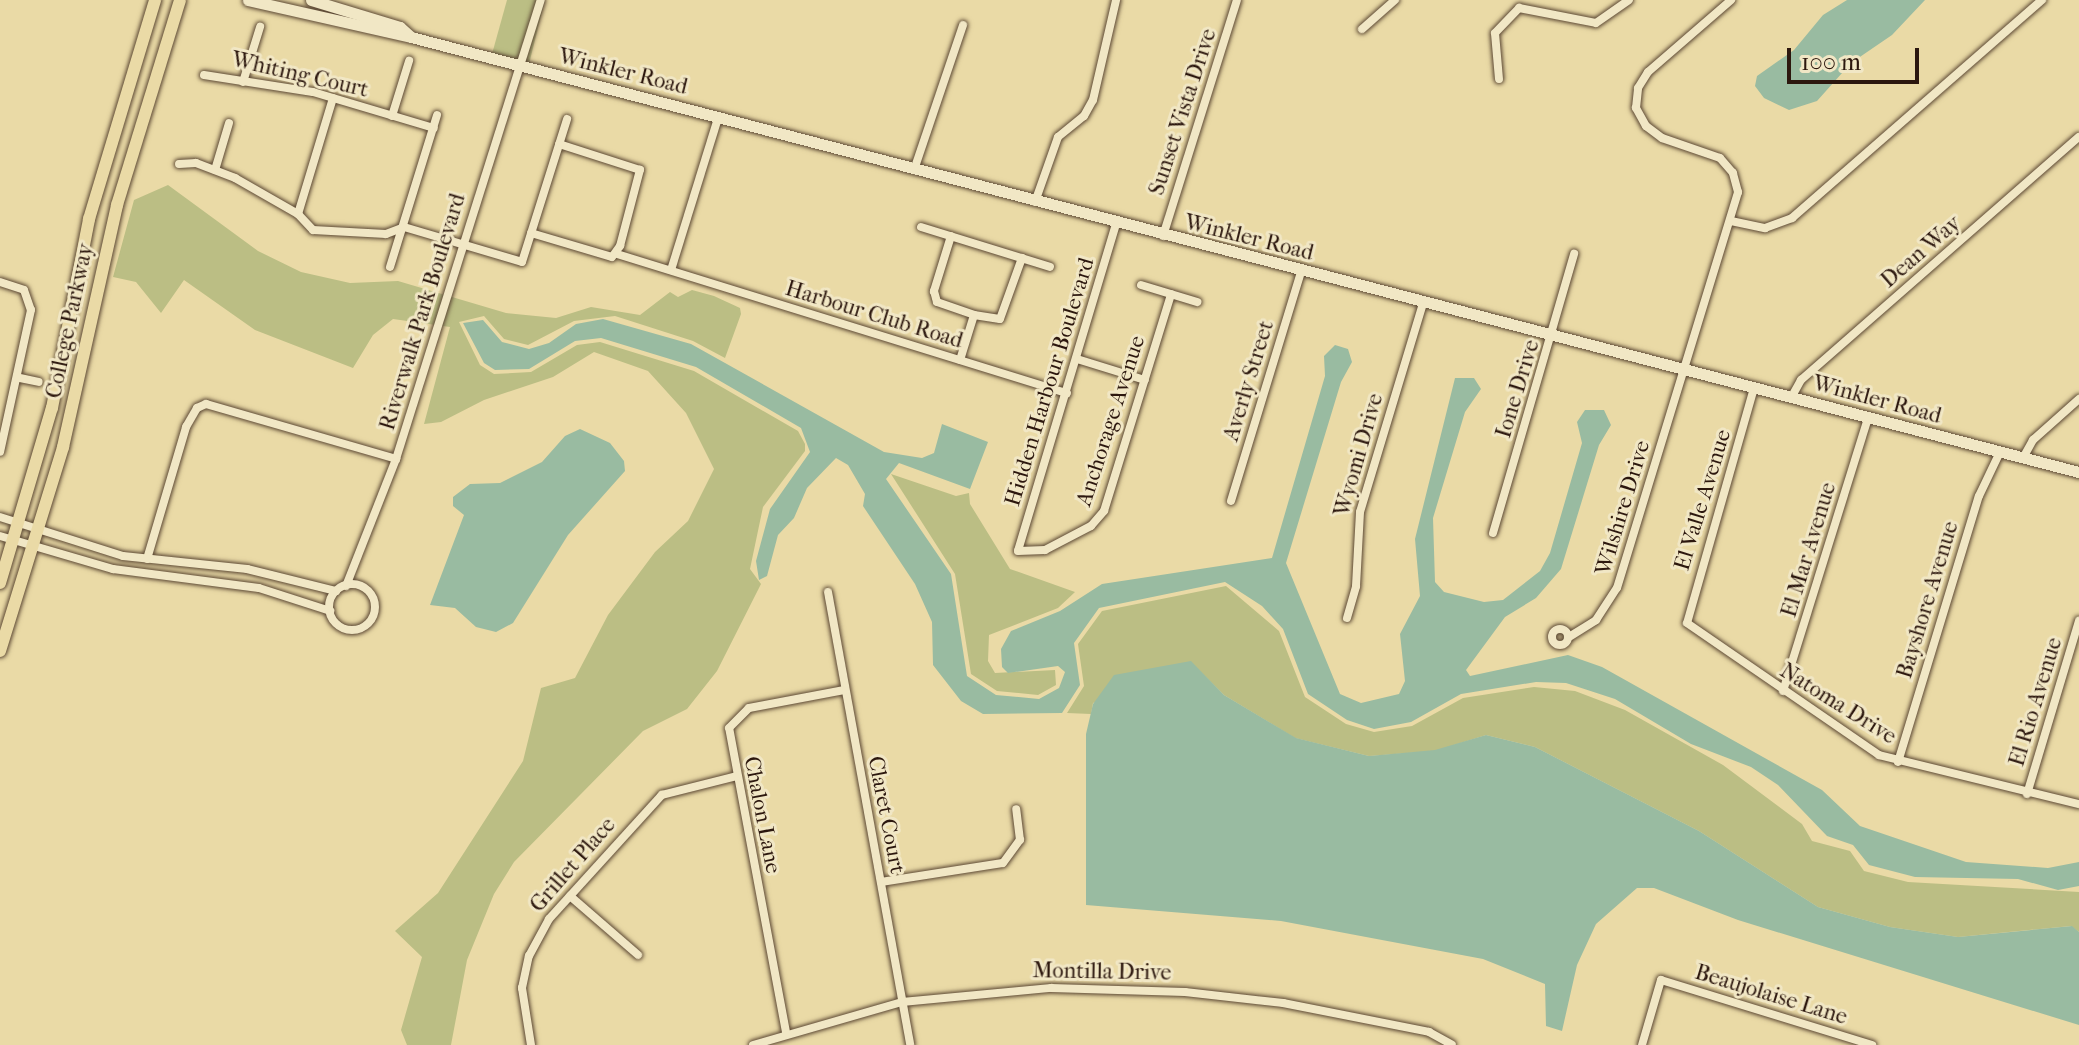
<!DOCTYPE html>
<style>
body{margin:0}
#map{position:relative;width:2079px;height:1045px;overflow:hidden;background:#eadaa6;font-family:"IM FELL French Canon",serif}
div>[style]{position:absolute}
[style*='--x']{left:calc(var(--x)*1px);top:calc(var(--y)*1px);width:calc(var(--w)*1px);rotate:calc(var(--a)*1deg)}
.green>*{inset:0;background:#bbbe84}
.water>*{inset:0;background:#99bba1}
.roads{filter:drop-shadow(0 0 2px #5c4834) drop-shadow(0 0 2px #5c4834)}
.street>*{height:8px;margin:-4px;padding:0 4px;transform-origin:4px;border-radius:4px;background:#f1e7c5}
.street>.ring{margin:-4px;padding:0;box-sizing:content-box;background:none;border:8px solid #f1e7c5;border-radius:50%}
.secondary>*{height:11px;margin:-5.5px;padding:0 5.5px;transform-origin:5.5px;border-radius:5.5px;background:#f1e7c5}
.primary>*{height:12px;margin:-6px;padding:0 6px;transform-origin:6px;border-radius:6px;background:#eadaa6}
span{translate:-50% -50%;white-space:nowrap;text-align:center;line-height:1.15;-webkit-text-stroke:6px #f1e7c5;paint-order:stroke}
.street-label{font-size:22px;color:#2c170e}
.scale{position:absolute;left:1787px;top:48px;width:132px;height:36px;box-sizing:border-box;border:4px solid #2c170e;border-top:0;padding-left:10px;font-size:24px;line-height:28px;white-space:nowrap;color:#2c170e;-webkit-text-stroke:6px #f1e7c5;paint-order:stroke}
</style>
<div id="map">
<div class="green">
<div style="clip-path:polygon(507px 0,545px 0,529px 64px,492px 54px)"></div>
<div style="clip-path:polygon(168px 185px,258px 251px,301px 272px,350px 283px,398px 281px,506px 313px,556px 318px,591px 307px,640px 315px,670px 292px,678px 297px,692px 290px,714px 296px,740px 308px,741px 314px,725px 358px,693px 341px,615px 316px,574px 321px,528px 345px,504px 339px,484px 316px,459px 322px,480px 365px,494px 374px,531px 372px,577px 345px,600px 342px,694px 371px,798px 431px,805px 444px,805px 451px,763px 507px,750px 569px,761px 584px,717px 671px,687px 709px,643px 731px,514px 862px,494px 894px,467px 960px,451px 1045px,407px 1045px,401px 1030px,422px 957px,395px 931px,438px 893px,523px 761px,541px 688px,575px 678px,608px 615px,655px 552px,688px 521px,714px 469px,686px 413px,648px 371px,594px 352px,553px 377px,484px 400px,441px 422px,424px 424px,450px 327px,393px 319px,373px 335px,353px 368px,255px 330px,184px 280px,161px 313px,136px 282px,113px 277px,134px 200px)"></div>
<div style="clip-path:polygon(891px 474px,956px 496px,969px 493px,970px 504px,1010px 569px,1075px 592px,1058px 608px,989px 635px,988px 661px,995px 673px,1055px 670px,1056px 685px,1038px 695px,997px 691px,971px 674px,955px 574px)"></div>
<div style="clip-path:polygon(1226px 586px,1279px 631px,1305px 697px,1346px 724px,1374px 732px,1412px 726px,1463px 698px,1534px 687px,1575px 691px,1625px 710px,1723px 765px,1802px 824px,1812px 841px,1850px 851px,1864px 871px,1908px 882px,2079px 892px,2079px 932px,2071px 926px,1958px 937px,1890px 927px,1818px 907px,1699px 831px,1535px 747px,1486px 735px,1435px 751px,1369px 756px,1295px 738px,1224px 695px,1191px 662px,1093px 703px,1091px 714px,1067px 713px,1084px 686px,1078px 644px,1102px 611px)"></div>
</div>
<div class="water">
<div style="clip-path:polygon(1847px 0,1925px 0,1892px 35px,1851px 63px,1817px 101px,1789px 110px,1764px 98px,1755px 86px,1757px 76px,1794px 50px,1823px 15px)"></div>
<div style="clip-path:polygon(603px 319px,691px 344px,884px 452px,922px 458px,934px 453px,942px 424px,988px 442px,970px 489px,899px 463px,886px 479px,951px 574px,967px 676px,996px 695px,1039px 699px,1059px 688px,1065px 672px,1058px 666px,1008px 673px,1002px 667px,1001px 649px,1011px 631px,1060px 611px,1102px 584px,1272px 558px,1325px 376px,1324px 356px,1335px 345px,1348px 349px,1352px 362px,1341px 382px,1286px 563px,1340px 694px,1361px 703px,1399px 694px,1405px 681px,1400px 634px,1420px 596px,1415px 539px,1455px 378px,1474px 378px,1481px 389px,1465px 412px,1433px 518px,1435px 582px,1444px 592px,1484px 602px,1503px 600px,1540px 571px,1550px 553px,1582px 443px,1577px 422px,1585px 410px,1604px 410px,1611px 425px,1599px 445px,1561px 569px,1536px 598px,1505px 617px,1466px 670px,1470px 676px,1568px 655px,1602px 667px,1822px 790px,1860px 826px,1966px 862px,2048px 868px,2079px 862px,2079px 886px,2058px 890px,2018px 879px,1915px 877px,1869px 865px,1853px 845px,1827px 836px,1778px 785px,1751px 767px,1691px 744px,1615px 699px,1566px 683px,1536px 682px,1461px 694px,1411px 722px,1374px 729px,1347px 720px,1308px 694px,1283px 629px,1262px 606px,1225px 582px,1099px 608px,1074px 643px,1080px 685px,1062px 713px,983px 714px,961px 701px,933px 665px,932px 622px,915px 584px,863px 506px,865px 494px,848px 465px,836px 458px,807px 488px,794px 518px,778px 535px,767px 576px,759px 580px,756px 561px,770px 509px,810px 452px,801px 428px,696px 367px,601px 338px,575px 341px,529px 369px,495px 370px,484px 363px,463px 323px,483px 320px,502px 342px,529px 349px,549px 343px,576px 324px)"></div>
<div style="clip-path:polygon(580px 429px,610px 443px,624px 461px,625px 471px,568px 535px,513px 623px,496px 632px,476px 627px,455px 608px,430px 605px,464px 515px,453px 506px,453px 497px,470px 484px,500px 483px,542px 462px,565px 436px)"></div>
<div style="clip-path:polygon(1191px 661px,1224px 695px,1296px 738px,1369px 756px,1435px 750px,1486px 735px,1535px 747px,1699px 831px,1818px 907px,1890px 927px,1958px 937px,2072px 926px,2079px 932px,2079px 1025px,1738px 920px,1654px 888px,1637px 888px,1596px 924px,1577px 965px,1562px 1031px,1546px 1026px,1545px 984px,1483px 959px,1281px 921px,1086px 905px,1086px 734px,1093px 704px,1114px 675px)"></div>
</div>
<div class="roads">
<div class="street">
<div style="--x:1362;--y:29;--w:44;--a:-41.3"></div>
<div style="--x:204;--y:75;--w:110;--a:8.9"></div>
<div style="--x:313;--y:92;--w:126;--a:16.6"></div>
<div style="--x:1499;--y:79;--w:46;--a:-95"></div>
<div style="--x:1495;--y:33;--w:35;--a:-46"></div>
<div style="--x:1519;--y:8;--w:78;--a:11"></div>
<div style="--x:1596;--y:23;--w:40;--a:-34.9"></div>
<div style="--x:243;--y:82;--w:58;--a:-72.8"></div>
<div style="--x:392;--y:116;--w:58;--a:-72.8"></div>
<div style="--x:179;--y:164;--w:17;--a:-3"></div>
<div style="--x:196;--y:163;--w:42;--a:21"></div>
<div style="--x:235;--y:178;--w:73;--a:29.7"></div>
<div style="--x:298;--y:214;--w:22;--a:47"></div>
<div style="--x:313;--y:230;--w:73;--a:3.1"></div>
<div style="--x:386;--y:234;--w:19;--a:-21"></div>
<div style="--x:404;--y:227;--w:123;--a:16.5"></div>
<div style="--x:522;--y:262;--w:150;--a:-72.5"></div>
<div style="--x:215;--y:170;--w:49;--a:-73.4"></div>
<div style="--x:914;--y:170;--w:153;--a:-71.3"></div>
<div style="--x:1035;--y:202;--w:69;--a:-70.5"></div>
<div style="--x:1058;--y:137;--w:33;--a:-39"></div>
<div style="--x:1084;--y:116;--w:18;--a:-61"></div>
<div style="--x:1093;--y:100;--w:103;--a:-77"></div>
<div style="--x:298;--y:214;--w:121;--a:-73.2"></div>
<div style="--x:1731;--y:221;--w:35;--a:12"></div>
<div style="--x:1765;--y:228;--w:29;--a:-20"></div>
<div style="--x:1792;--y:218;--w:332;--a:-41.1"></div>
<div style="--x:1116;--y:224;--w:341;--a:106.7"></div>
<div style="--x:1018;--y:551;--w:27;--a:-2"></div>
<div style="--x:1045;--y:550;--w:52;--a:-27.6"></div>
<div style="--x:1091;--y:526;--w:20;--a:-49"></div>
<div style="--x:1104;--y:511;--w:227;--a:-72.8"></div>
<div style="--x:921;--y:227;--w:135;--a:17.2"></div>
<div style="--x:531;--y:233;--w:84;--a:16.5"></div>
<div style="--x:612;--y:257;--w:14;--a:-54"></div>
<div style="--x:620;--y:246;--w:79;--a:-75.3"></div>
<div style="--x:640;--y:170;--w:85;--a:-162.2"></div>
<div style="--x:951;--y:236;--w:58;--a:107.2"></div>
<div style="--x:934;--y:291;--w:11;--a:75"></div>
<div style="--x:937;--y:302;--w:39;--a:19"></div>
<div style="--x:974;--y:315;--w:26;--a:9"></div>
<div style="--x:1000;--y:319;--w:65;--a:-70.2"></div>
<div style="--x:1163;--y:236;--w:247;--a:-72.6"></div>
<div style="--x:617;--y:254;--w:471;--a:17.2"></div>
<div style="--x:390;--y:267;--w:159;--a:-72.8"></div>
<div style="--x:671;--y:270;--w:159;--a:-72.8"></div>
<div style="--x:0;--y:282;--w:25;--a:18"></div>
<div style="--x:24;--y:290;--w:21;--a:71"></div>
<div style="--x:31;--y:310;--w:145;--a:102.3"></div>
<div style="--x:1141;--y:285;--w:59;--a:16.9"></div>
<div style="--x:1077;--y:359;--w:71;--a:17.2"></div>
<div style="--x:960;--y:360;--w:47;--a:-72.7"></div>
<div style="--x:20;--y:378;--w:19;--a:12"></div>
<div style="--x:1754;--y:388;--w:244;--a:105.9"></div>
<div style="--x:1687;--y:623;--w:233;--a:34.5"></div>
<div style="--x:1879;--y:755;--w:206;--a:13.8"></div>
<div style="--x:1791;--y:398;--w:21;--a:-61"></div>
<div style="--x:1801;--y:380;--w:369;--a:-41.2"></div>
<div style="--x:2023;--y:458;--w:21;--a:-61"></div>
<div style="--x:2033;--y:440;--w:62;--a:-41.7"></div>
<div style="--x:1231;--y:501;--w:239;--a:-73"></div>
<div style="--x:0;--y:517;--w:129;--a:17.6"></div>
<div style="--x:123;--y:556;--w:125;--a:6"></div>
<div style="--x:247;--y:569;--w:92;--a:13.9"></div>
<div style="--x:1493;--y:533;--w:291;--a:-73.8"></div>
<div style="--x:0;--y:536;--w:118;--a:16.3"></div>
<div style="--x:113;--y:569;--w:147;--a:7.4"></div>
<div style="--x:259;--y:588;--w:75;--a:17.9"></div>
<div style="--x:147;--y:559;--w:138;--a:-73.5"></div>
<div style="--x:186;--y:427;--w:22;--a:-60"></div>
<div style="--x:197;--y:408;--w:10;--a:-24"></div>
<div style="--x:206;--y:404;--w:198;--a:16.1"></div>
<div class="ring" style="left:329px;top:584px;width:38px;height:38px"></div>
<div style="--x:346;--y:586;--w:136;--a:-68.5"></div>
<div style="--x:396;--y:459;--w:481;--a:-72.5"></div>
<div style="--x:828;--y:592;--w:460;--a:79.7"></div>
<div style="--x:1347;--y:618;--w:33;--a:-74"></div>
<div style="--x:1356;--y:586;--w:74;--a:-86.9"></div>
<div style="--x:1360;--y:512;--w:218;--a:-73.2"></div>
<div class="ring" style="left:1552px;top:629px;width:8px;height:8px"></div>
<div style="--x:1569;--y:637;--w:32;--a:-32"></div>
<div style="--x:1596;--y:620;--w:38;--a:-57"></div>
<div style="--x:1617;--y:588;--w:414;--a:-73"></div>
<div style="--x:1738;--y:192;--w:20;--a:-105"></div>
<div style="--x:1733;--y:173;--w:20;--a:-131"></div>
<div style="--x:1720;--y:158;--w:61;--a:-161"></div>
<div style="--x:1662;--y:138;--w:20;--a:-143"></div>
<div style="--x:1646;--y:126;--w:21;--a:-119"></div>
<div style="--x:1636;--y:108;--w:20;--a:-84"></div>
<div style="--x:1638;--y:88;--w:19;--a:-58"></div>
<div style="--x:1648;--y:72;--w:110;--a:-40.9"></div>
<div style="--x:1783;--y:691;--w:286;--a:-72.7"></div>
<div style="--x:1898;--y:762;--w:278;--a:-73.1"></div>
<div style="--x:1979;--y:496;--w:49;--a:-64.5"></div>
<div style="--x:2027;--y:794;--w:181;--a:-73.3"></div>
<div style="--x:881;--y:882;--w:123;--a:-8.9"></div>
<div style="--x:1003;--y:863;--w:29;--a:-54"></div>
<div style="--x:1020;--y:840;--w:31;--a:-97"></div>
<div style="--x:570;--y:896;--w:90;--a:40.9"></div>
<div style="--x:786;--y:1032;--w:309;--a:-100.6"></div>
<div style="--x:729;--y:728;--w:28;--a:-45"></div>
<div style="--x:749;--y:708;--w:97;--a:-10.7"></div>
<div style="--x:531;--y:1045;--w:58;--a:-99"></div>
<div style="--x:522;--y:988;--w:33;--a:-78"></div>
<div style="--x:529;--y:956;--w:42;--a:-61.6"></div>
<div style="--x:549;--y:919;--w:168;--a:-47.7"></div>
<div style="--x:662;--y:795;--w:77;--a:-14.2"></div>
<div style="--x:753;--y:1045;--w:155;--a:-16.1"></div>
<div style="--x:902;--y:1002;--w:150;--a:-5.4"></div>
<div style="--x:1051;--y:988;--w:134;--a:1.7"></div>
<div style="--x:1185;--y:992;--w:99;--a:6.4"></div>
<div style="--x:1283;--y:1003;--w:149;--a:11.2"></div>
<div style="--x:1429;--y:1032;--w:26;--a:29"></div>
<div style="--x:1642;--y:1045;--w:68;--a:-73.7"></div>
<div style="--x:1661;--y:980;--w:221;--a:17.1"></div>
</div>
<div class="secondary">
<div style="--x:248;--y:0;--w:167;--a:12.8"></div>
<div style="--x:411;--y:37;--w:1724;--a:14.62"></div>
<div style="--x:311;--y:0;--w:93;--a:16.9"></div>
<div style="--x:400;--y:27;--w:15;--a:42"></div>
</div>
<div class="primary">
<div style="--x:0;--y:583;--w:183;--a:-73.5"></div>
<div style="--x:52;--y:408;--w:193;--a:-78.9"></div>
<div style="--x:89;--y:219;--w:229;--a:-73.2"></div>
<div style="--x:0;--y:651;--w:214;--a:-72.8"></div>
<div style="--x:63;--y:447;--w:248;--a:-77.4"></div>
<div style="--x:117;--y:205;--w:214;--a:-72.9"></div>
</div>
</div>
<div class="street-label">
<span style="left:623px;top:72px;rotate:14deg">Winkler Road</span>
<span style="left:300px;top:75px;rotate:13deg">Whiting Court</span>
<span style="left:1183px;top:112px;rotate:-72deg">Sunset Vista Drive</span>
<span style="left:1249px;top:238px;rotate:14deg">Winkler Road</span>
<span style="left:1921px;top:252px;rotate:-41deg">Dean Way</span>
<span style="left:423px;top:312px;rotate:-73deg">Riverwalk Park Boulevard</span>
<span style="left:874px;top:315px;rotate:17deg">Harbour Club Road</span>
<span style="left:70px;top:321px;rotate:-78deg">College Parkway</span>
<span style="left:1249px;top:381px;rotate:-73deg">Averly Street</span>
<span style="left:1050px;top:382px;rotate:-73deg">Hidden Harbour Boulevard</span>
<span style="left:1518px;top:389px;rotate:-73deg">Ione Drive</span>
<span style="left:1877px;top:400px;rotate:15deg">Winkler Road</span>
<span style="left:1111px;top:421px;rotate:-72deg">Anchorage Avenue</span>
<span style="left:1359px;top:455px;rotate:-74deg">Wyomi Drive</span>
<span style="left:1703px;top:500px;rotate:-73deg">El Valle Avenue</span>
<span style="left:1623px;top:508px;rotate:-73deg">Wilshire Drive</span>
<span style="left:1809px;top:550px;rotate:-73deg">El Mar Avenue</span>
<span style="left:1928px;top:600px;rotate:-73deg">Bayshore Avenue</span>
<span style="left:2036px;top:702px;rotate:-73deg">El Rio Avenue</span>
<span style="left:1838px;top:704px;rotate:32deg">Natoma Drive</span>
<span style="left:762px;top:815px;rotate:79deg">Chalon Lane</span>
<span style="left:886px;top:815px;rotate:79deg">Claret Court</span>
<span style="left:573px;top:865px;rotate:-49deg">Grillet Place</span>
<span style="left:1102px;top:972px;rotate:1deg">Montilla Drive</span>
<span style="left:1771px;top:995px;rotate:17deg">Beaujolaise Lane</span>
</div>
<div class="scale">100 m</div>
</div>
